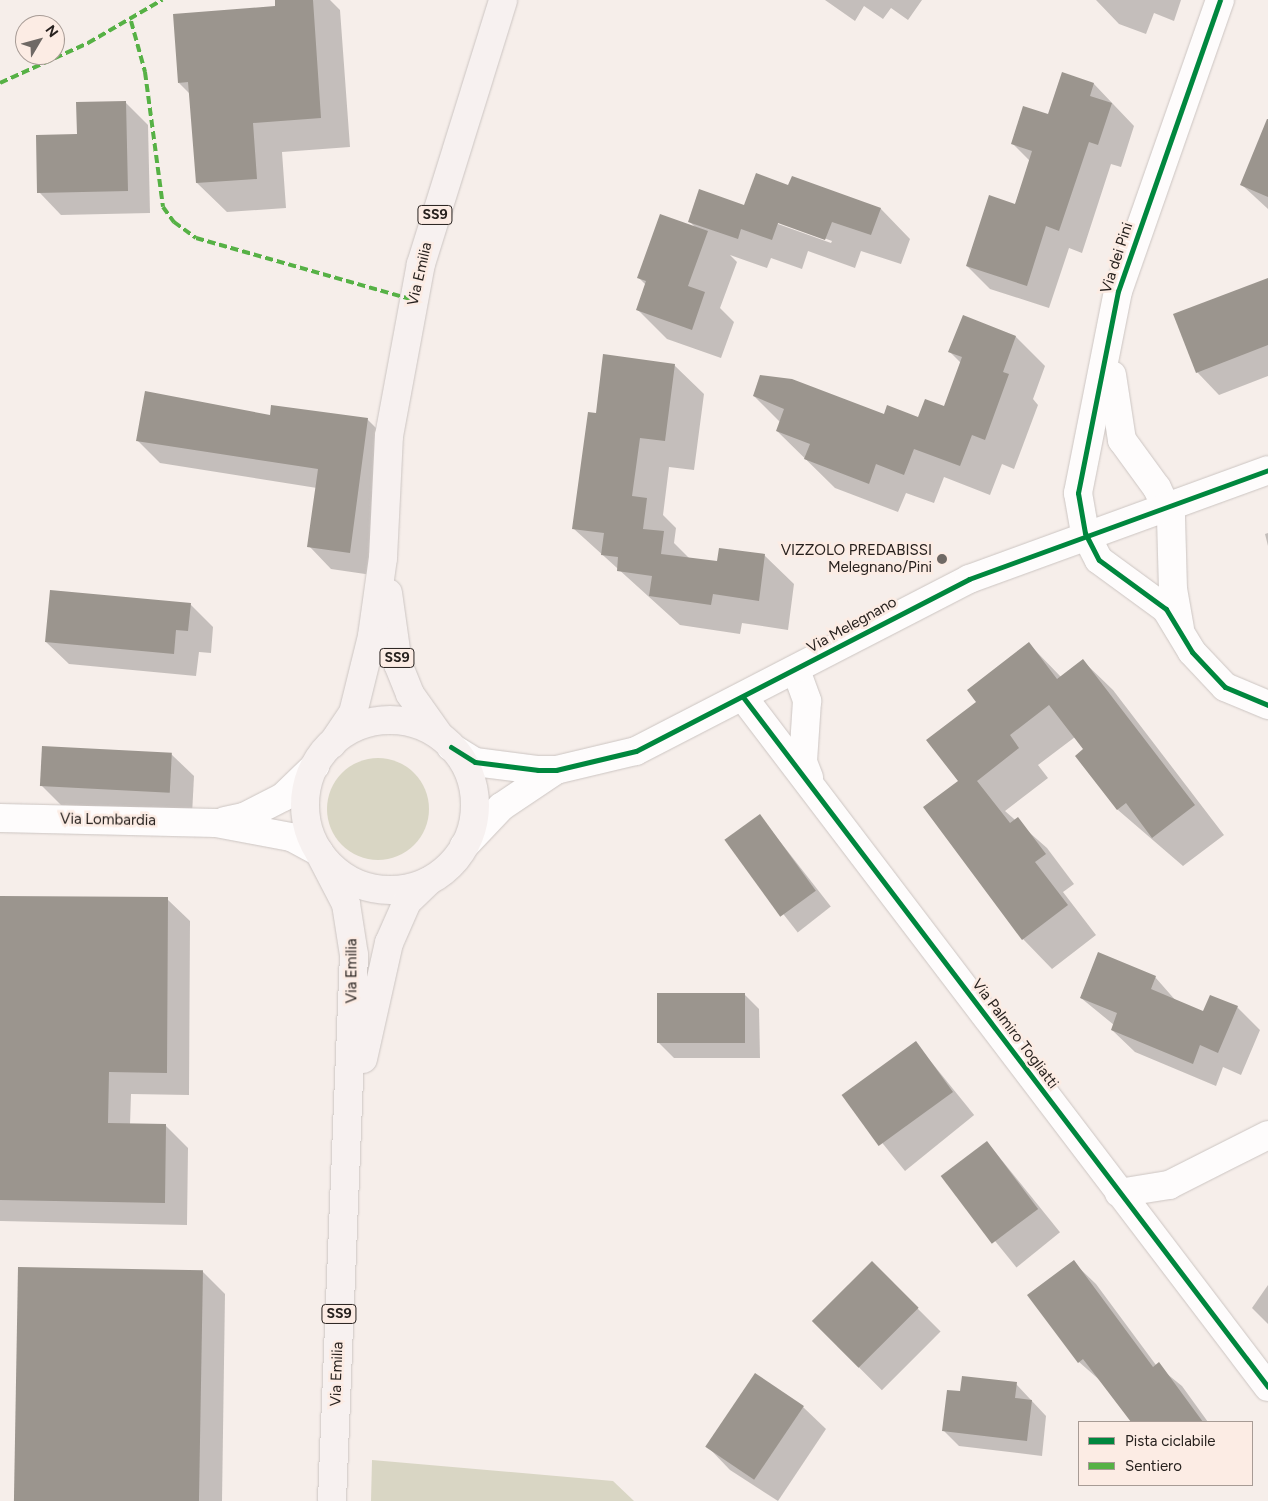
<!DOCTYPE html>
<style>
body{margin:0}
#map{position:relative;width:1268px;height:1501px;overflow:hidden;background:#f6eeea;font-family:Figtree,sans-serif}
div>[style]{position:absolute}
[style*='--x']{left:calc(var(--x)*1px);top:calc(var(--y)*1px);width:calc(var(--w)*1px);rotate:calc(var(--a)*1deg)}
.green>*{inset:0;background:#d9d6c4}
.round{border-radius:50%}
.shadow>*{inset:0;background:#0003;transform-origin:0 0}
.building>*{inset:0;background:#9b958e;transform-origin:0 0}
.roads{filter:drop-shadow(0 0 1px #ccc5c2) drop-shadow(0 0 1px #ccc5c2)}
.minor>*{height:28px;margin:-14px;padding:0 14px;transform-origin:14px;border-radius:14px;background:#fefcfc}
.tertiary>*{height:28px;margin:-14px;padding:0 14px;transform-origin:14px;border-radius:14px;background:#fefcfc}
.primary>*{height:28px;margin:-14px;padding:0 14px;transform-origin:14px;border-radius:14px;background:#f7f1f0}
.primary>.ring{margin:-14px;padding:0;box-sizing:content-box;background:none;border:28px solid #f7f1f0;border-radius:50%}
.quiet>*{height:4px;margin-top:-2px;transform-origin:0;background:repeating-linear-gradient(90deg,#56b145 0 8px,transparent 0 12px)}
.cycleway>*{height:5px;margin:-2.5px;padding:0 2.5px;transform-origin:2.5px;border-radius:2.5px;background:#00873e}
.dots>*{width:14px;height:14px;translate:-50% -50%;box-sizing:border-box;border:2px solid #fcece4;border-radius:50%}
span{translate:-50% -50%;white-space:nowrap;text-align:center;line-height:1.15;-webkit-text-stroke:5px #fcece4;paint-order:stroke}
.shield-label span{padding:1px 4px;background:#fcece4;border:1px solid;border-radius:4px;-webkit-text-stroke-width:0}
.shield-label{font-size:14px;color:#27211e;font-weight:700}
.street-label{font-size:15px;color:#27211e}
.poi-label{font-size:15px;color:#27211e}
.right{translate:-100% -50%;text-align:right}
.legend{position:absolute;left:1078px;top:1421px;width:175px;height:65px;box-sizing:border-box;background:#fcece4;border:1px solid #a79b95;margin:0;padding:6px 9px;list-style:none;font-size:15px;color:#27211e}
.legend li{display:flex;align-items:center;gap:10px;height:25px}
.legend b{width:25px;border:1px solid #a79b95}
.north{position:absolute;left:15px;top:15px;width:50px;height:50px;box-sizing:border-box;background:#fcece4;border:1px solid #a79b95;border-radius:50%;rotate:53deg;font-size:14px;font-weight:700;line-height:20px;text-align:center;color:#27211e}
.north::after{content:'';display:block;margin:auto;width:18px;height:22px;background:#6f6965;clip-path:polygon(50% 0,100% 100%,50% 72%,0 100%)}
</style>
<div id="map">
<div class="green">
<div class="round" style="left:327px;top:758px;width:102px;height:102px"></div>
<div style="clip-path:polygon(372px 1460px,613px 1481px,634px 1501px,371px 1501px)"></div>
</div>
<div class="shadow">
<div style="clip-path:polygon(276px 0,330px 0,340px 10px,350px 147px,282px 152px,286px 208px,227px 212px,197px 183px,190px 94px,179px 83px,276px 7px)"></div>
<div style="clip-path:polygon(825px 0,922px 0,908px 20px,891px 8px,883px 19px,864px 6px,855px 21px)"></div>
<div style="clip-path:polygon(1096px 0,1181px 0,1174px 21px,1154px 13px,1146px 34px,1119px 24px)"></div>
<div style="clip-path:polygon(1063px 74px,1094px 84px,1134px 126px,1121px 167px,1111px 164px,1082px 253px,1069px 248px,1049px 308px,990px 289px,967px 266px,1015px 205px,1030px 161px,1012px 143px,1049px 116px)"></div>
<div style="clip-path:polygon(125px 102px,148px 125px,150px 213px,61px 215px,39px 192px,78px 135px)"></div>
<div style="clip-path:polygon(1268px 120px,1268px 209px,1242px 185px)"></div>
<div style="clip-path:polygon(evenodd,792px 178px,881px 209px,910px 239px,901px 264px,861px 251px,855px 268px,808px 251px,802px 269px,771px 258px,767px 268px,730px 255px,737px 262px,720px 308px,734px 322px,721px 358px,667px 339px,638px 310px,646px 285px,639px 278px,696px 228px,689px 221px,745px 207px,789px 187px,792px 178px,778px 221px,832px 241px,831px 243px,778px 224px,778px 221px)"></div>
<div style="clip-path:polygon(1268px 280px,1268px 376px,1219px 395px,1197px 372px)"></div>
<div style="clip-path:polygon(963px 317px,1016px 337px,1045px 366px,1033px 399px,1038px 405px,1014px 469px,1002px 464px,990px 495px,944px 477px,934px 503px,906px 493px,898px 512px,835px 488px,777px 431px,780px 422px,754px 396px,919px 419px,944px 408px,961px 363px,950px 352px)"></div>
<div style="clip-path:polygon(674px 365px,704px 394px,694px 470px,669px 467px,663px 515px,676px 528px,674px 543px,690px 559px,718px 563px,764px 555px,794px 584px,788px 630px,742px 623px,740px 634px,680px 625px,574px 529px,597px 414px)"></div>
<div style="clip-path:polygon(271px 416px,367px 419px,390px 442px,372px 575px,331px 569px,309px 546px,317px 488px,160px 463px,137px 440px)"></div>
<div style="clip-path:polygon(1268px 533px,1268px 546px,1265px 534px)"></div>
<div style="clip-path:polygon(190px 604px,213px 627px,211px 653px,199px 652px,196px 676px,69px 664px,46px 642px)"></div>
<div style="clip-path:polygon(1029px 644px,1062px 678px,1083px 661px,1113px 690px,1224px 835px,1183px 866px,1118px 810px,1077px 756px,1085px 749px,1075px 737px,1038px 765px,1048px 778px,1005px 811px,1047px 848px,1074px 884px,1063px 892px,1096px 935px,1052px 969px,1023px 939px,959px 781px,978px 702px)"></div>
<div style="clip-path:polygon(171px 754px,194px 776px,192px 815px,64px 808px,42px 786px)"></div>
<div style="left:760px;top:816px;width:115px;height:42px;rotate:52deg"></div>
<div style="clip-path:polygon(0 897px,167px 899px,190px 921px,189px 1095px,131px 1094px,130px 1125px,166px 1126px,188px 1148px,187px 1225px,0 1221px)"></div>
<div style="clip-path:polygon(1155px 977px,1177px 1002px,1204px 1012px,1237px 1007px,1260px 1030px,1241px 1075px,1223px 1067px,1216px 1086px,1135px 1052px,1112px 1030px,1114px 1025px,1081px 998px)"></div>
<div style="clip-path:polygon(744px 994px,759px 1009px,760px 1058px,674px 1058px,659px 1043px)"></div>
<div style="left:915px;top:1042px;width:94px;height:89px;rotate:51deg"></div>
<div style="left:987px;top:1142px;width:116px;height:56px;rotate:51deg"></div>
<div style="clip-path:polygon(1073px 1262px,1096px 1284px,1156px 1365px,1182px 1386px,1208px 1422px,1132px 1422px,1103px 1383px,1079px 1362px)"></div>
<div style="left:872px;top:1263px;width:97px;height:83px;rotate:45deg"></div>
<div style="clip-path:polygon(203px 1272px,225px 1294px,222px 1501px,16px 1501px)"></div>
<div style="clip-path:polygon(1268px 1285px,1268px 1324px,1252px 1308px)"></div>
<div style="clip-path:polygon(1016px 1384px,1046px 1416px,1042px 1456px,959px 1446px,944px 1431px,962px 1393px)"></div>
<div style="clip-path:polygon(803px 1407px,826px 1429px,778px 1501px,730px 1470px,708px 1447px)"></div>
</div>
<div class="building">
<div style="clip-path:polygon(275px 0,313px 0,321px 118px,253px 123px,257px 179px,196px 183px,188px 82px,178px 83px,173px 14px,275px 6px)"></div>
<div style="clip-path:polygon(1062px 72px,1094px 83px,1090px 96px,1112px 103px,1098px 145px,1089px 142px,1059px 231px,1046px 226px,1027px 286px,966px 266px,989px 195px,1015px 204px,1032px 151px,1011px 144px,1023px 106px,1048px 114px)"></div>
<div style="clip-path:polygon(126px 101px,128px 191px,37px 193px,36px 135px,77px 134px,76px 102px)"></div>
<div style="clip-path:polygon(1267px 119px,1268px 119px,1268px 197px,1240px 185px)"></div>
<div style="clip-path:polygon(756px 173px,788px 185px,792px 176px,881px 208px,871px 235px,832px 222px,825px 240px,778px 223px,772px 240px,741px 229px,738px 239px,688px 222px,699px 189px,744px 205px)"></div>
<div style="clip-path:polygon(660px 214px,708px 231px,688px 286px,705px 292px,692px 330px,636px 310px,646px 281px,637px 278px)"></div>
<div style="clip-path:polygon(1268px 278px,1268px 345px,1196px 373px,1173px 314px)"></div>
<div style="clip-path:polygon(963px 315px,1016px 336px,1003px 372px,1009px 374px,985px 440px,972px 435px,960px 466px,914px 449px,904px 475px,876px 464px,869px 484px,804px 459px,810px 444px,776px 431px,784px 409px,753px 396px,760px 375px,792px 379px,884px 414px,887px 405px,918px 417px,925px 399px,944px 406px,962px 357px,948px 352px)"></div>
<div style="clip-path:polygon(603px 354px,675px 364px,665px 441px,640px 438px,632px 496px,647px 498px,643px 529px,664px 531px,661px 554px,717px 561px,719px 548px,765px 554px,759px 601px,713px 594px,711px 605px,649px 596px,652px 576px,617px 571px,618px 557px,601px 555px,604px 533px,572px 529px,588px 412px,596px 413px)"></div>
<div style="clip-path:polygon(145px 391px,270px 415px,271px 405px,368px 418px,350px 553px,307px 547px,318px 469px,136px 441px)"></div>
<div style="clip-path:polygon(50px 590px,191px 603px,188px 631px,176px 630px,174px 654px,45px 642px)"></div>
<div style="clip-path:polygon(1029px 642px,1057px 679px,1083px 659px,1195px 805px,1152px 838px,1126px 803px,1117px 810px,1075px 756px,1083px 749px,1049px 705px,1010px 735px,1019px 748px,977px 781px,1010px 823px,1018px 817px,1046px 854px,1035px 862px,1068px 905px,1022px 940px,923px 807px,958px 781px,926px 740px,976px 702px,967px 690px)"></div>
<div style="left:42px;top:746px;width:130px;height:40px;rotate:3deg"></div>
<div style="left:760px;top:814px;width:95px;height:44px;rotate:54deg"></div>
<div style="clip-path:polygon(0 896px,168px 897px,167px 1073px,109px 1072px,108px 1123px,166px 1124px,165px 1203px,0 1200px)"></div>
<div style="clip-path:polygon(1098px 952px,1156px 976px,1151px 989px,1203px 1011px,1210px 995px,1238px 1006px,1218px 1053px,1200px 1045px,1193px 1064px,1111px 1030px,1117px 1013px,1080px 998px)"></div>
<div style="left:745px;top:993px;width:50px;height:88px;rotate:90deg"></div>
<div style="left:916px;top:1041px;width:63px;height:92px;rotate:54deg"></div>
<div style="left:987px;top:1141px;width:85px;height:58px;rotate:53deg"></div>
<div style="clip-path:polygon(1074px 1260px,1153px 1367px,1159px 1362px,1203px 1422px,1131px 1422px,1083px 1359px,1078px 1363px,1027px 1295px)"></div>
<div style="left:872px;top:1261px;width:66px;height:85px;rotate:45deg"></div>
<div style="left:18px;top:1267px;width:185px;height:234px;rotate:1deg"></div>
<div style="left:755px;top:1373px;width:59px;height:89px;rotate:34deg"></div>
<div style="clip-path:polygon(962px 1376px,1017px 1382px,1015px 1398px,1032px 1400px,1027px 1441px,942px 1431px,947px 1390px,960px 1391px)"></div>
</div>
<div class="roads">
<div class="minor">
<div style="--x:1220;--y:0;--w:308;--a:109.3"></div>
<div style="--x:1118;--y:291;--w:206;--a:101.2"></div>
<div style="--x:1078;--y:493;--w:41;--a:80.1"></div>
<div style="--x:1085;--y:533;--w:30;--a:63"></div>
<div style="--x:1099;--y:560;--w:83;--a:36.2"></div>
<div style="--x:1166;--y:609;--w:50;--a:58.8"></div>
<div style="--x:1192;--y:652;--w:48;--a:46.7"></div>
<div style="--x:1225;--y:687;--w:47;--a:22.7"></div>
<div style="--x:1112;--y:375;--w:66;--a:81.3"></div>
<div style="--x:1122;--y:440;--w:59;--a:53.9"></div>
<div style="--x:1157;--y:488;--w:33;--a:65"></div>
<div style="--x:1171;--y:518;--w:71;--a:88.4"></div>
<div style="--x:1173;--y:589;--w:40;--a:80"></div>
<div style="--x:796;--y:670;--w:33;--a:70"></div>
<div style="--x:807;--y:701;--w:61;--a:93.8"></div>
<div style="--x:803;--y:762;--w:17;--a:69"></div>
<div style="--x:743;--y:697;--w:867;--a:52.73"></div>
<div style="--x:0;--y:818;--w:216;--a:1.3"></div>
<div style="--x:216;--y:823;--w:76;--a:10.6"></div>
<div style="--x:291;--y:837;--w:32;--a:28"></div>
<div style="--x:225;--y:821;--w:19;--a:-12"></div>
<div style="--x:244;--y:817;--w:44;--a:-27.1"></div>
<div style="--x:283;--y:797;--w:45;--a:-44.1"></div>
<div style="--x:1119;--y:1193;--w:51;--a:-9.1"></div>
<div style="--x:1169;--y:1185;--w:111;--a:-26.8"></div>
</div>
<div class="tertiary">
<div style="--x:451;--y:747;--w:28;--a:32"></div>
<div style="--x:475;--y:762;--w:64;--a:7.2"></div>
<div style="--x:538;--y:770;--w:18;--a:0"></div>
<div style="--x:556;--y:770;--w:82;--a:-13.4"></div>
<div style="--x:636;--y:751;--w:375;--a:-27.3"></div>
<div style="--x:969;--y:579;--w:318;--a:-20"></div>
<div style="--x:464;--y:846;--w:54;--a:-46.5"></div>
<div style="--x:501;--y:807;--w:66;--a:-33.9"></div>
</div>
<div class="primary">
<div style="--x:388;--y:593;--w:72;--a:82"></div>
<div style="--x:398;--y:664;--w:32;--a:68"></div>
<div style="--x:410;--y:694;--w:50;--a:54.7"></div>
<div class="ring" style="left:305px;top:720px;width:142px;height:142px"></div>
<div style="--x:332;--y:744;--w:37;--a:-56"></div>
<div style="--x:353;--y:713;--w:79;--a:-76.1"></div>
<div style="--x:372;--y:636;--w:79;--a:-82"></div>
<div style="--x:383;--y:558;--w:122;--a:-87.2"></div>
<div style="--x:389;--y:436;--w:175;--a:-79.5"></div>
<div style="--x:421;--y:264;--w:276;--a:-72.7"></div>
<div style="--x:319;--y:852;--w:59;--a:62.6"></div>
<div style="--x:346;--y:904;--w:52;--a:81.1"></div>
<div style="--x:354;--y:955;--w:546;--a:92.31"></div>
<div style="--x:363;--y:1059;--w:119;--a:-77.4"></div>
<div style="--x:389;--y:943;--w:45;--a:-66.3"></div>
<div style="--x:407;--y:902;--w:30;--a:-44"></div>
</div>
</div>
<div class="quiet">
<div style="--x:131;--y:21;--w:53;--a:74.6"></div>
<div style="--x:145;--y:72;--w:136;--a:82.4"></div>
<div style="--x:163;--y:207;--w:19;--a:54"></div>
<div style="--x:174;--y:222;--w:27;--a:36"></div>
<div style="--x:196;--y:238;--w:226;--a:15.9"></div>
<div style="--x:0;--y:83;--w:97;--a:-24.4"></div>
<div style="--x:88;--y:43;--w:86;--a:-30.2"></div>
</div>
<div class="cycleway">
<div style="--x:1220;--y:0;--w:308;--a:109.3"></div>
<div style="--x:1118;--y:291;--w:206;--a:101.2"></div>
<div style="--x:1078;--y:493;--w:41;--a:80.1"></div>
<div style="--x:1085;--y:533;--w:30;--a:63"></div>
<div style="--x:1099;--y:560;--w:83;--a:36.2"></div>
<div style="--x:1166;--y:609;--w:50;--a:58.8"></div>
<div style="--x:1192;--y:652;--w:48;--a:46.7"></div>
<div style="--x:1225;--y:687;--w:47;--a:22.7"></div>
<div style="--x:743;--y:697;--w:867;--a:52.73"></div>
<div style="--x:451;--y:747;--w:28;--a:32"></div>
<div style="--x:475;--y:762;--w:64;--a:7.2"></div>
<div style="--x:538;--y:770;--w:18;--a:0"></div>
<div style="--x:556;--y:770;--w:82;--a:-13.4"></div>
<div style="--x:636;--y:751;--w:375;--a:-27.3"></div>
<div style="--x:969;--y:579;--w:318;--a:-20"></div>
</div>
<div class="dots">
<div style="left:942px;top:559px;background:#6f6965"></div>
</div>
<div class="shield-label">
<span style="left:435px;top:215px">SS9</span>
<span style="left:397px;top:658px">SS9</span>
<span style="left:339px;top:1314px">SS9</span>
</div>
<div class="street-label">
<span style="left:1117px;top:258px;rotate:-72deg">Via dei Pini</span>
<span style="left:420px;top:274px;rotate:-77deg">Via Emilia</span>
<span style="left:852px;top:625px;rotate:-29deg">Via Melegnano</span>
<span style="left:108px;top:820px;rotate:1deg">Via Lombardia</span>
<span style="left:352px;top:971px;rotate:-90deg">Via Emilia</span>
<span style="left:1015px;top:1034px;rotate:53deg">Via Palmiro Togliatti</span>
<span style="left:337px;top:1374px;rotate:-88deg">Via Emilia</span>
</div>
<div class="poi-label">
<span class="right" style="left:932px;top:559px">VIZZOLO PREDABISSI<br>Melegnano/Pini</span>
</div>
<ul class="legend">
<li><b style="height:6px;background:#00873e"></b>Pista ciclabile</li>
<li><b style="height:6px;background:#56b145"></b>Sentiero</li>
</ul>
<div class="north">N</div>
</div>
